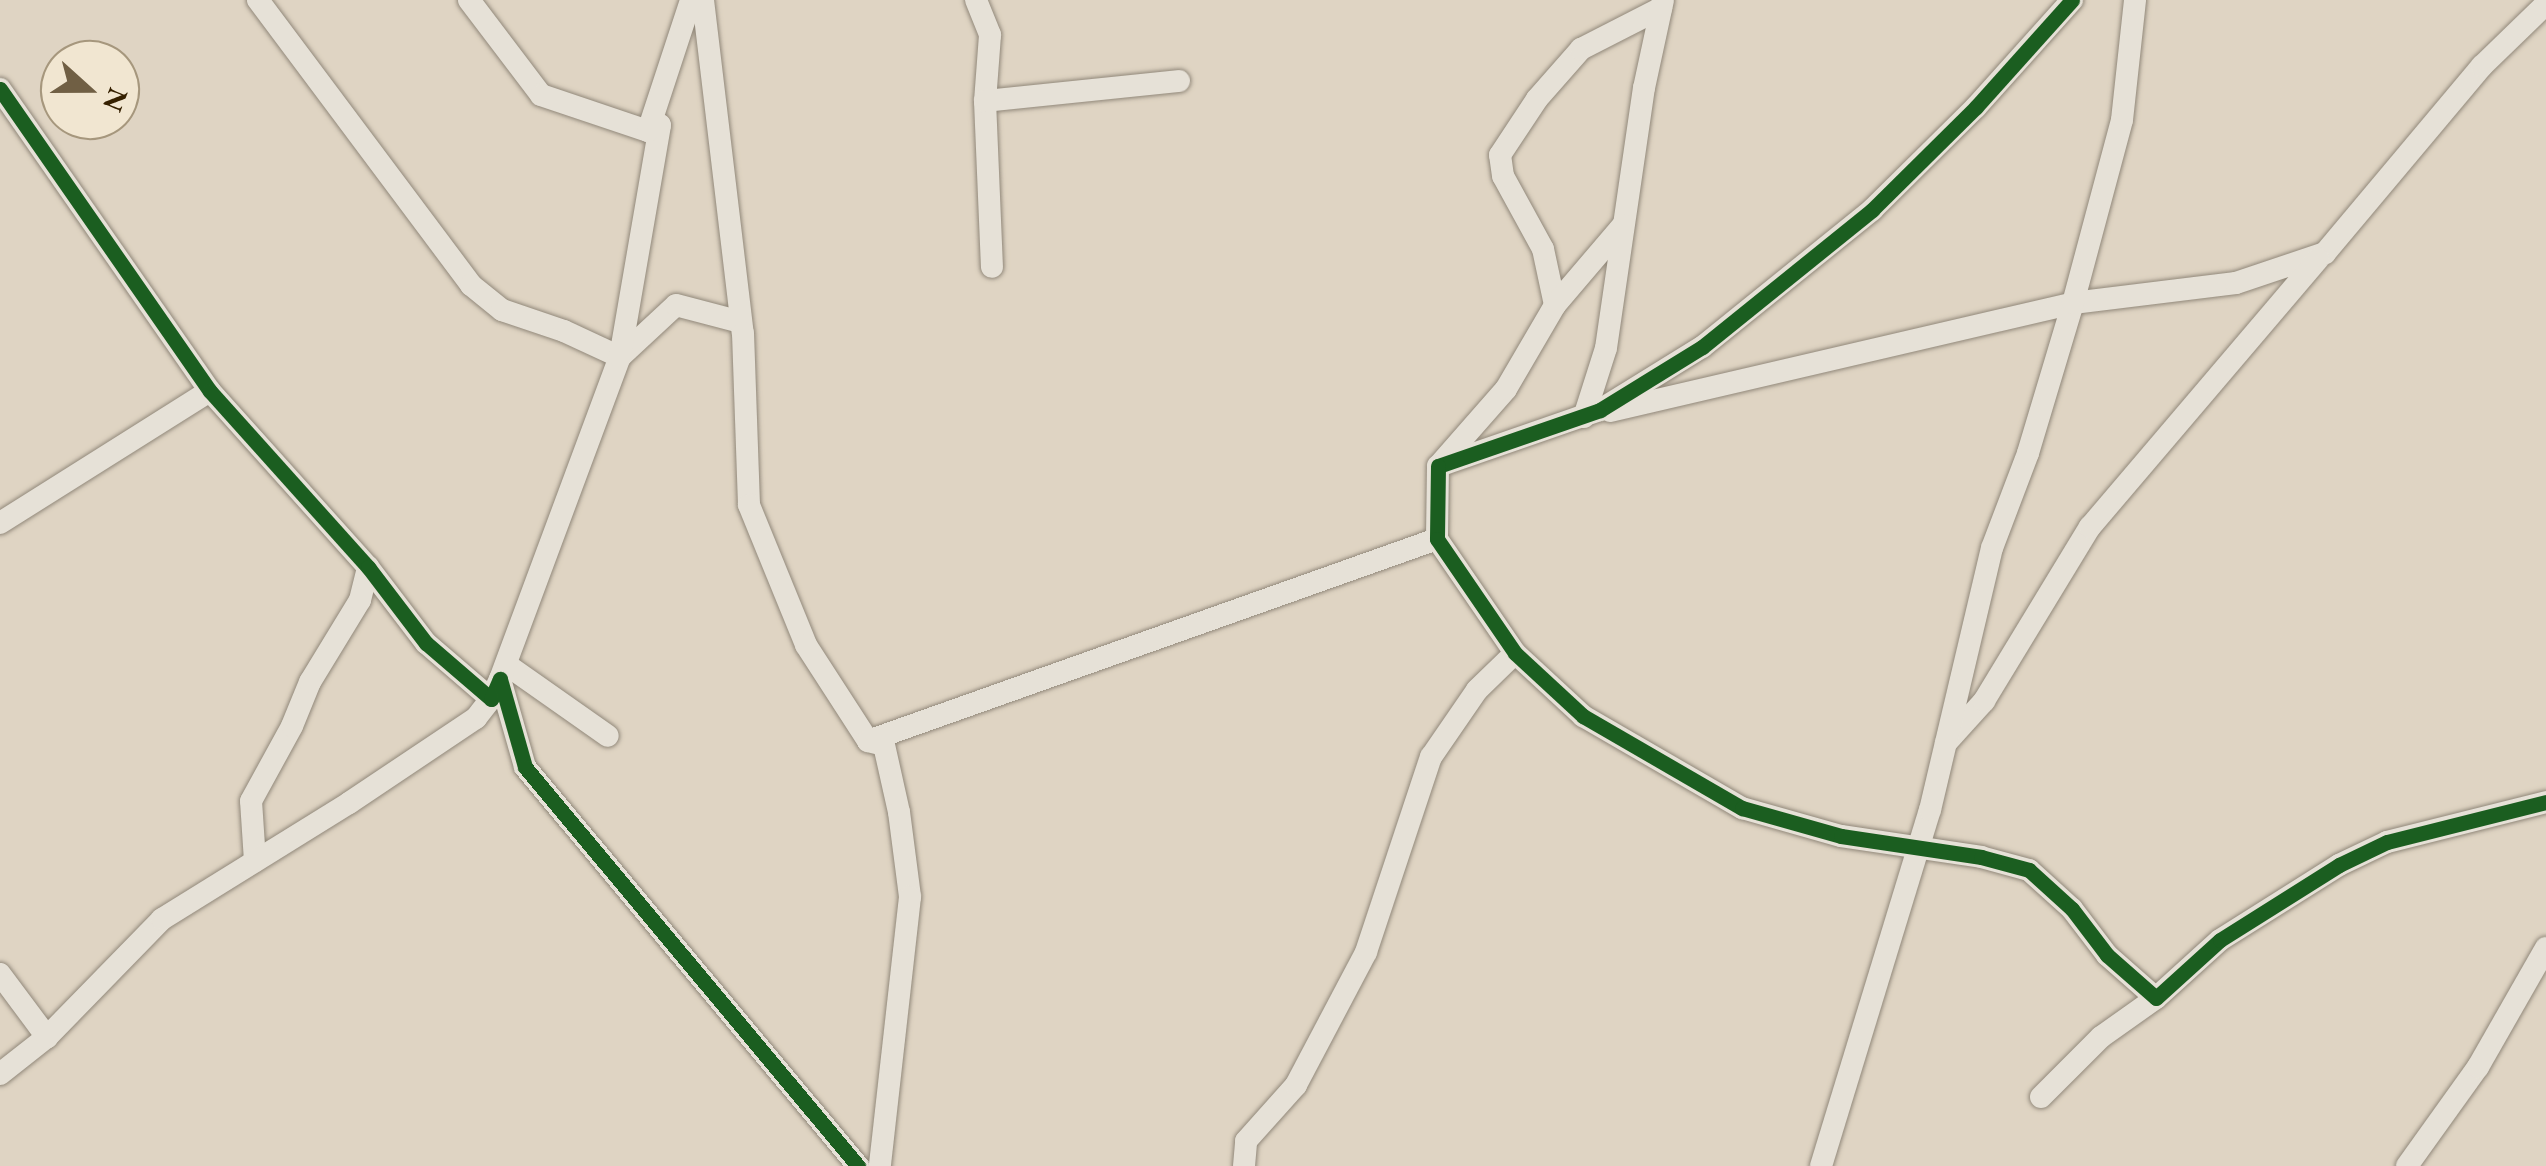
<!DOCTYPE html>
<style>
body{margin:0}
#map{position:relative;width:2546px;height:1166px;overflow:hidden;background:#dfd4c3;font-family:"EB Garamond",serif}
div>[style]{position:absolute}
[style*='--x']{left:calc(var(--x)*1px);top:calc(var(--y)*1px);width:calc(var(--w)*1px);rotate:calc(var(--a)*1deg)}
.roads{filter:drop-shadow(0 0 2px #91887a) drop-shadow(0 0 2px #91887a)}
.minor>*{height:22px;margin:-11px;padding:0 11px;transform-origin:11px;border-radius:11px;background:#e6e1d7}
.cycleway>*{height:15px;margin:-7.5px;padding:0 7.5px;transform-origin:7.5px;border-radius:7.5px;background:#1b5e20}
span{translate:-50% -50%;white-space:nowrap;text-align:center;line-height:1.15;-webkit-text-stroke:9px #f1e6d1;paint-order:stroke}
.north{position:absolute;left:40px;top:40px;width:100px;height:100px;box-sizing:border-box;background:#f1e6d1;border:2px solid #a6977d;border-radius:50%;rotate:111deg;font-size:28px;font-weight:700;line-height:40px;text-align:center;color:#352000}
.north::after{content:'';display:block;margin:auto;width:35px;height:45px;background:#705f44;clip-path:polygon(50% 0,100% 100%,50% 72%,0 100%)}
</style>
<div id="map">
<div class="roads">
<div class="minor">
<div style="--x:258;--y:0;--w:356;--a:53.2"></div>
<div style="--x:471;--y:285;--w:40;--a:39"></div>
<div style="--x:502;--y:310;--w:65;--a:18.7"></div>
<div style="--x:564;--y:331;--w:62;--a:24.9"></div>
<div style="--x:620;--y:357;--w:76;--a:-42.9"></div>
<div style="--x:676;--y:305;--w:67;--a:14.7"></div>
<div style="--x:469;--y:0;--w:119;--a:52.8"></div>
<div style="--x:541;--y:95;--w:113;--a:18.6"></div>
<div style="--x:703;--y:0;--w:335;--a:83.2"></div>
<div style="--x:743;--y:333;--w:172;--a:88"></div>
<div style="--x:749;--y:505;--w:151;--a:67.8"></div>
<div style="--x:806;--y:645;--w:114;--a:57.1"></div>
<div style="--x:868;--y:741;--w:16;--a:14"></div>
<div style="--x:884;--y:745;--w:69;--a:77.4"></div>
<div style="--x:899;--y:812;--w:86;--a:82.6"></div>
<div style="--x:910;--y:897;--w:271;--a:96.4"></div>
<div style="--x:976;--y:0;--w:38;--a:68"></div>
<div style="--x:990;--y:35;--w:66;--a:94.3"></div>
<div style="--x:985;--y:101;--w:166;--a:87.6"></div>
<div style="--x:2072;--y:0;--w:144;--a:131.9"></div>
<div style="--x:1976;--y:107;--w:146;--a:135.3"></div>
<div style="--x:1872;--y:210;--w:218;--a:141.1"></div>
<div style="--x:1702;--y:347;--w:120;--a:148.3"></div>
<div style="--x:1600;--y:410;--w:171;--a:160.9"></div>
<div style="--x:1438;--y:466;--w:73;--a:90.8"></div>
<div style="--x:1437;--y:539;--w:138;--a:55.6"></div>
<div style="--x:1515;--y:653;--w:93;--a:42.8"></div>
<div style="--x:1583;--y:716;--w:184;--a:30.1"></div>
<div style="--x:1742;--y:808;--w:103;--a:15.8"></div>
<div style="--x:1841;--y:836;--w:142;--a:8.5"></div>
<div style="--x:1981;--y:857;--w:50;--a:15.2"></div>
<div style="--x:2029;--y:870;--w:58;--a:42.2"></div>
<div style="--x:2072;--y:909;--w:58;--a:52.7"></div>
<div style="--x:2107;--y:955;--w:65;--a:41.3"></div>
<div style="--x:2156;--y:998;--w:86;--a:-42.2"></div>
<div style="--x:2220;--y:940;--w:141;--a:-32.2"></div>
<div style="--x:2339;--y:865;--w:53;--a:-25.6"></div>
<div style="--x:2387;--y:842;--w:164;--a:-14.1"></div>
<div style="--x:0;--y:89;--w:368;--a:55.2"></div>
<div style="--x:210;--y:391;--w:237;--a:48.1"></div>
<div style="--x:368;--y:567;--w:96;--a:52.7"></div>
<div style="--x:426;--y:643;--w:86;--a:40.7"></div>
<div style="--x:491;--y:699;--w:22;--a:-66"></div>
<div style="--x:500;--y:679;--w:91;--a:74.1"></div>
<div style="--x:525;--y:767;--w:520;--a:50.15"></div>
<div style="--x:985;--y:101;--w:195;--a:-5.9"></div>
<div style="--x:1555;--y:305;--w:57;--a:-102.1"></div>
<div style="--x:1543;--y:249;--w:83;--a:-118.7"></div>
<div style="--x:1503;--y:176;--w:21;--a:-98"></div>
<div style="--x:1500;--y:155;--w:67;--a:-56.5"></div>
<div style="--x:1537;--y:99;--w:67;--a:-48.7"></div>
<div style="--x:1581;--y:49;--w:90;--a:-27.1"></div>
<div style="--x:1610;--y:411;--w:475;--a:-13.1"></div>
<div style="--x:2073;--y:303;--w:164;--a:-7"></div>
<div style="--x:2236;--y:283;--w:94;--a:-18.6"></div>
<div style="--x:2325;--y:253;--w:244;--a:-50"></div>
<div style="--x:2482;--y:66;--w:89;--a:-44.1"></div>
<div style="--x:1584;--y:417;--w:72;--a:-72.3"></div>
<div style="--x:1606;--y:348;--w:263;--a:-81.7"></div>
<div style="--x:1644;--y:88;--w:90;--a:-77.8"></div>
<div style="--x:1441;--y:463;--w:98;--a:-48.7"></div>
<div style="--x:1506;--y:389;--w:97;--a:-59.7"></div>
<div style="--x:1555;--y:305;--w:105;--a:-49.6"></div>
<div style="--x:0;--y:523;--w:248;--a:-32.2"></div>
<div style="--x:507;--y:665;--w:123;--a:35.1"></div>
<div style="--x:500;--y:679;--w:344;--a:-69.6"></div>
<div style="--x:620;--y:357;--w:235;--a:-80.2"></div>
<div style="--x:660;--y:125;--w:13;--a:153"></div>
<div style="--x:648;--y:131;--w:138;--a:-71.8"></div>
<div style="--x:868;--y:741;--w:604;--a:-19.55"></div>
<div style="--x:1946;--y:743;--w:57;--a:-47.9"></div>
<div style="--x:1984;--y:701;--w:204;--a:-58.7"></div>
<div style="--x:2090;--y:527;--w:352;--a:-49.6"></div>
<div style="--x:255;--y:861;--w:60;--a:-93.8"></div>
<div style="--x:251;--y:801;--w:85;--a:-61.3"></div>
<div style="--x:292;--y:726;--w:48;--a:-67.8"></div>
<div style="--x:310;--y:682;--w:96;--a:-58.6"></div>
<div style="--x:360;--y:600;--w:34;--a:-76"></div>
<div style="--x:0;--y:974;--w:79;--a:53.3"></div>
<div style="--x:0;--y:1074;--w:60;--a:-38.2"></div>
<div style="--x:47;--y:1037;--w:165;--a:-45.7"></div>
<div style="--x:162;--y:919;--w:220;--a:-31.8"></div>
<div style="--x:349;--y:803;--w:153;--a:-33.8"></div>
<div style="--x:476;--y:718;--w:24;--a:-52"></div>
<div style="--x:2041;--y:1097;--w:85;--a:-45"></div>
<div style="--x:2101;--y:1037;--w:67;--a:-35.3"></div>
<div style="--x:1244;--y:1166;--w:25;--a:-85"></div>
<div style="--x:1246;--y:1141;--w:75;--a:-48.2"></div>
<div style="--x:1296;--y:1085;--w:150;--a:-62.2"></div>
<div style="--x:1366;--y:952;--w:206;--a:-71.6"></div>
<div style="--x:1431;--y:757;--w:81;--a:-55.5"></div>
<div style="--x:1477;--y:690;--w:53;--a:-44.2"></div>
<div style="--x:1821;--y:1166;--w:372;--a:-73"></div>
<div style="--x:1930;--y:810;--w:269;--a:-76.7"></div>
<div style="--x:1992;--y:548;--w:102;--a:-69.2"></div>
<div style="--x:2028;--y:453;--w:157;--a:-73.3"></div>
<div style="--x:2073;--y:303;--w:189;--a:-75"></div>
<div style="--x:2122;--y:120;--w:121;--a:-83.8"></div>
<div style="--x:2407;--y:1166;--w:122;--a:-54.4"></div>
<div style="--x:2478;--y:1067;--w:137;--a:-60.3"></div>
</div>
</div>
<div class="cycleway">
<div style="--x:2072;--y:0;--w:144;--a:131.9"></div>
<div style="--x:1976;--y:107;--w:146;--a:135.3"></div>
<div style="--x:1872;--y:210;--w:218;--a:141.1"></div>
<div style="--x:1702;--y:347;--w:120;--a:148.3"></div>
<div style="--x:1600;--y:410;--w:171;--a:160.9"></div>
<div style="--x:1438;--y:466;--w:73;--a:90.8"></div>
<div style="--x:1437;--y:539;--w:138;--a:55.6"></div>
<div style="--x:1515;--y:653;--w:93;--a:42.8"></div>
<div style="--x:1583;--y:716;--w:184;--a:30.1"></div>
<div style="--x:1742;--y:808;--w:103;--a:15.8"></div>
<div style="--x:1841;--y:836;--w:142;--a:8.5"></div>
<div style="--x:1981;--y:857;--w:50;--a:15.2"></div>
<div style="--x:2029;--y:870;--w:58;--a:42.2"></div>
<div style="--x:2072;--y:909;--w:58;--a:52.7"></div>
<div style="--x:2107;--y:955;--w:65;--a:41.3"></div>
<div style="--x:2156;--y:998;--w:86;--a:-42.2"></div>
<div style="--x:2220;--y:940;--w:141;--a:-32.2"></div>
<div style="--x:2339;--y:865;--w:53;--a:-25.6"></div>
<div style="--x:2387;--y:842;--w:164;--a:-14.1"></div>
<div style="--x:0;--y:89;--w:368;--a:55.2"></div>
<div style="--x:210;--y:391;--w:237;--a:48.1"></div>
<div style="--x:368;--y:567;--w:96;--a:52.7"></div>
<div style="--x:426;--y:643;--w:86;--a:40.7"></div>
<div style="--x:491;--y:699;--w:22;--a:-66"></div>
<div style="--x:500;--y:679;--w:91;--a:74.1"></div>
<div style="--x:525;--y:767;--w:520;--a:50.15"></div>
</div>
<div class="north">N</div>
</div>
